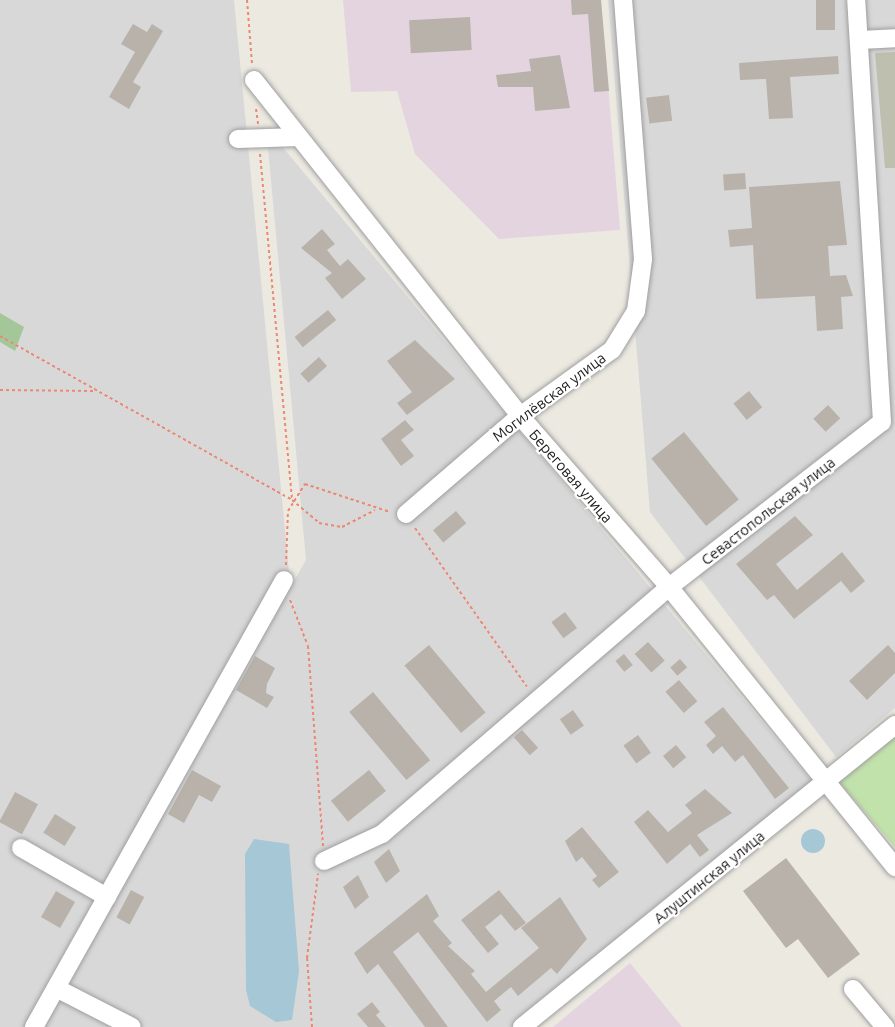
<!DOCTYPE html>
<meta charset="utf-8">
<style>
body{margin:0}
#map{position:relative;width:895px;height:1027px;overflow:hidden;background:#ece9e1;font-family:Ubuntu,sans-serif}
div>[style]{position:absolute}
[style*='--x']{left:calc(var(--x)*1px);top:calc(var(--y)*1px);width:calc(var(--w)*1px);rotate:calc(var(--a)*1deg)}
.residential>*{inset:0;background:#d9d8d8}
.industrial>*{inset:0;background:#e4d4e0}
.construction>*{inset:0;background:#bebfae}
.grass>*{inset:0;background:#c2e2ab}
.forest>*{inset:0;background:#a4c79a}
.water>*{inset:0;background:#a5c7d6}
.round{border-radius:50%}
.building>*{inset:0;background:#b8b2ab;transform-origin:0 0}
.path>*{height:2px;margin-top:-1px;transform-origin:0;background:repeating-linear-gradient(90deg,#ec8872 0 3px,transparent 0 6px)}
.roads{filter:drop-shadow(0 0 2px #9f9f9f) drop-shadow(0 0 2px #9f9f9f)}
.minor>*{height:18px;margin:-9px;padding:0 9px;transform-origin:9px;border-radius:9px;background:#fff}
span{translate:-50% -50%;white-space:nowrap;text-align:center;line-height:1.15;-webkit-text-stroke:4.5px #fff;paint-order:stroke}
.street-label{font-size:15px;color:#1b1b1b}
</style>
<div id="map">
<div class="residential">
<div style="clip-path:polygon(0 0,234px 0,289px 572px,26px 1027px,0 1027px)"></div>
<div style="clip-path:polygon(608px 0,895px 0,895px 708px,836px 757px,650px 512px)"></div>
<div style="clip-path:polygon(275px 138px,815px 785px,519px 1027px,38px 1027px,306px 560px,268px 148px)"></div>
</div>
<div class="industrial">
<div style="clip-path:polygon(343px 0,601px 0,620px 230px,499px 239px,415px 154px,397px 91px,351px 92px)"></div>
<div style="clip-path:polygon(630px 963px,682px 1027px,553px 1027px)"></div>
</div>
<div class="construction">
<div style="clip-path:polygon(895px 52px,895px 168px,885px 168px,875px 53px)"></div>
</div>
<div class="grass">
<div style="clip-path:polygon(895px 733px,895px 847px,838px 781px)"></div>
</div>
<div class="forest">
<div style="clip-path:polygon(0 313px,24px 327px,15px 351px,0 342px)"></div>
</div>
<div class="water">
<div class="round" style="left:801px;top:829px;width:24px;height:24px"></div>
<div style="clip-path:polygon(254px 839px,289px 844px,299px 971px,292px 1020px,276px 1022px,250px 1006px,246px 990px,245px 854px)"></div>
</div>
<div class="building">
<div style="clip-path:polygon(571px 0,601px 0,609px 91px,594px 92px,588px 14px,572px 15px)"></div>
<div style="left:816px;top:0;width:19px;height:30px"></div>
<div style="left:470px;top:17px;width:33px;height:61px;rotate:87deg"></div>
<div style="clip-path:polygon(133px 24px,147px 32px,152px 24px,163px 31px,133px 82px,141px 87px,129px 109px,109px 97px,135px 52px,121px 44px)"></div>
<div style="clip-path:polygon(560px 55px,570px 108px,535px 111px,533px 87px,498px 87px,496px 75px,531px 71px,529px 59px)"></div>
<div style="clip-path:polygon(838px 56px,839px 74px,790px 77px,793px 118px,769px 119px,766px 79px,740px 80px,739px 63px)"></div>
<div style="left:669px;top:95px;width:26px;height:23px;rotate:83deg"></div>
<div style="left:745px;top:173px;width:16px;height:22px;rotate:86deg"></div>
<div style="clip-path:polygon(840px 181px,847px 245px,828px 246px,830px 276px,846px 275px,853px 296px,841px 297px,843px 329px,817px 331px,815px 296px,756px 299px,753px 245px,730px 247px,728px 230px,752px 228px,749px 187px)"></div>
<div style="clip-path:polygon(322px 229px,335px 244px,327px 250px,340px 266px,348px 259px,366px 279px,342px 299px,325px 278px,332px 273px,301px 248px)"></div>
<div style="left:328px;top:310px;width:13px;height:43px;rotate:51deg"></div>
<div style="clip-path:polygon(415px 340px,455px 379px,407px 415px,397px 403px,412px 392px,387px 361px)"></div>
<div style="left:319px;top:357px;width:12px;height:25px;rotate:48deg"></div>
<div style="left:749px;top:391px;width:21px;height:20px;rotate:51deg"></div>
<div style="left:828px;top:405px;width:18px;height:20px;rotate:47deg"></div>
<div style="clip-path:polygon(405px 420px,414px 430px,401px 440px,414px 456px,401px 466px,381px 439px)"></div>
<div style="left:684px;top:432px;width:87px;height:42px;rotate:51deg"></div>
<div style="left:456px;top:511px;width:16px;height:30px;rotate:50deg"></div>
<div style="clip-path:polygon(795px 516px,813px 535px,776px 564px,797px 590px,842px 552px,865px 581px,851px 593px,841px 581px,794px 619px,774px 595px,767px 600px,736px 564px)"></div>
<div style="left:565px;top:612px;width:20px;height:17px;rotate:53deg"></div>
<div style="left:648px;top:642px;width:25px;height:18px;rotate:48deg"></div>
<div style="left:429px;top:645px;width:88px;height:32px;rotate:50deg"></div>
<div style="clip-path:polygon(888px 645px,895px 653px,895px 673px,867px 700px,849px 681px)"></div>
<div style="left:624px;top:654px;width:14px;height:11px;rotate:51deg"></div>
<div style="clip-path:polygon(255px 656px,275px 668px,267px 684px,266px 693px,274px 697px,267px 708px,236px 690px)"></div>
<div style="left:680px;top:659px;width:11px;height:13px;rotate:49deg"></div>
<div style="left:679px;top:680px;width:28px;height:18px;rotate:49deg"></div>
<div style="left:373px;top:692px;width:89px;height:31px;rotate:50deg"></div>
<div style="clip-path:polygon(723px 707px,789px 788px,775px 799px,743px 755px,735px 762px,722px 746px,713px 754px,706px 745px,716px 736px,704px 722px)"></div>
<div style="left:573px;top:710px;width:19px;height:16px;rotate:55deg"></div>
<div style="left:522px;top:730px;width:24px;height:11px;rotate:48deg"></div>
<div style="left:638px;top:735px;width:22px;height:18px;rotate:54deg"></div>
<div style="left:676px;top:745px;width:16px;height:17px;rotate:50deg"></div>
<div style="clip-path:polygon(192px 770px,221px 786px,212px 802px,199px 795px,184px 823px,168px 814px)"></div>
<div style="left:369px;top:770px;width:27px;height:49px;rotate:51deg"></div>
<div style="clip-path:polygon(705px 789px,732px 813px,697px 835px,709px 850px,700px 857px,690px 844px,667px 864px,634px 822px,648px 810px,668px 832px,692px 813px,685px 805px)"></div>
<div style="left:15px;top:792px;width:26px;height:34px;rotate:28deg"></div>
<div style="left:55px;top:814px;width:25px;height:22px;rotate:32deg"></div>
<div style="clip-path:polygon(582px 827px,619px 872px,599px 888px,592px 880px,597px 876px,582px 857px,576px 862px,565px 841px)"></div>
<div style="clip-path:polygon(389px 849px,400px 871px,386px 883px,374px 862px)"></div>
<div style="clip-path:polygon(786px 858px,860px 954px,828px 978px,798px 939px,786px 948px,743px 891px)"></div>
<div style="clip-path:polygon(358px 875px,369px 897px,355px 909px,343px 887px)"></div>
<div style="left:131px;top:890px;width:15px;height:31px;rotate:28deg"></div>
<div style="clip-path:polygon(499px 890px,526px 923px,515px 931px,501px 914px,485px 927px,499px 944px,488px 953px,461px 920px)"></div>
<div style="left:56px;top:891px;width:22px;height:30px;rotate:30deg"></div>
<div style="clip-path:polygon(427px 894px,439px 916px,433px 921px,452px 943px,448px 946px,475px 971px,471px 974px,486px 992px,539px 948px,521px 928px,560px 897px,587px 939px,557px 974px,551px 968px,518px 996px,511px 987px,494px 1001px,501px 1010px,487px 1022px,418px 932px,393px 952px,448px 1027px,425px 1027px,378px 964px,367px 974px,354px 953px)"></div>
<div style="clip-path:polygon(372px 1002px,380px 1012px,376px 1015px,386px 1027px,368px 1027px,357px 1014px)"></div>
</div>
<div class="path">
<div style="--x:247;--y:0;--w:64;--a:85.5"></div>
<div style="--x:256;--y:109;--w:15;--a:82"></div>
<div style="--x:260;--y:154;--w:347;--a:84.7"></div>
<div style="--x:0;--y:336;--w:335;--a:29.3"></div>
<div style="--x:292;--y:500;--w:35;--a:40"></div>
<div style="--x:319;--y:523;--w:23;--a:10"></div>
<div style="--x:342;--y:527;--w:37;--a:-27"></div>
<div style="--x:0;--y:390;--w:94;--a:0.6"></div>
<div style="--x:415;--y:528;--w:194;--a:54.8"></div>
<div style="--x:286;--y:565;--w:54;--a:-87.9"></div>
<div style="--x:288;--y:511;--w:32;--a:-58"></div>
<div style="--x:305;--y:484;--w:89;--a:18.2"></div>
<div style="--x:290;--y:600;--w:49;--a:68.6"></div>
<div style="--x:308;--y:646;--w:201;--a:85.7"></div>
<div style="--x:312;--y:1027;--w:69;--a:-94.1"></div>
<div style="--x:307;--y:958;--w:85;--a:-82.5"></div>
</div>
<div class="roads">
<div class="minor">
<div style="--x:860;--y:40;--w:35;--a:-3"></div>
<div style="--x:254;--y:80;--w:429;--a:51.6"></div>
<div style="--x:520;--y:416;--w:227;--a:48.9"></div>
<div style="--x:669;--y:587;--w:360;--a:51.1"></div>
<div style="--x:238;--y:139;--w:61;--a:-1.9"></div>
<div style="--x:406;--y:514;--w:150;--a:-40.7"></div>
<div style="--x:520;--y:416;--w:113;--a:-35.7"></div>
<div style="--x:612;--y:350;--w:46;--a:-58.4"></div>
<div style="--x:636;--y:311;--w:52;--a:-82.3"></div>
<div style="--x:643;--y:259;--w:260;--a:-94.4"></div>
<div style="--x:21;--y:848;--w:99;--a:29.7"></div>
<div style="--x:324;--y:861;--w:64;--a:-25"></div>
<div style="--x:382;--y:834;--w:379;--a:-40.7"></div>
<div style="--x:669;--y:587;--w:269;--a:-37.8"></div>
<div style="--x:882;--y:422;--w:423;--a:-93.5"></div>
<div style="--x:56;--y:988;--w:85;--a:27.2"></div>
<div style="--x:853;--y:989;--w:50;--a:49.9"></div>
<div style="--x:34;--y:1027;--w:512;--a:-60.78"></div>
<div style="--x:522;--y:1027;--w:480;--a:-39"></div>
</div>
</div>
<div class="street-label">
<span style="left:549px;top:397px;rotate:-37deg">Могилёвская улица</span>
<span style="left:571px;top:476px;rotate:49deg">Береговая улица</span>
<span style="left:768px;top:511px;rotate:-38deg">Севастопольская улица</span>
<span style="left:709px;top:877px;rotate:-39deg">Алуштинская улица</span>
</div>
</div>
